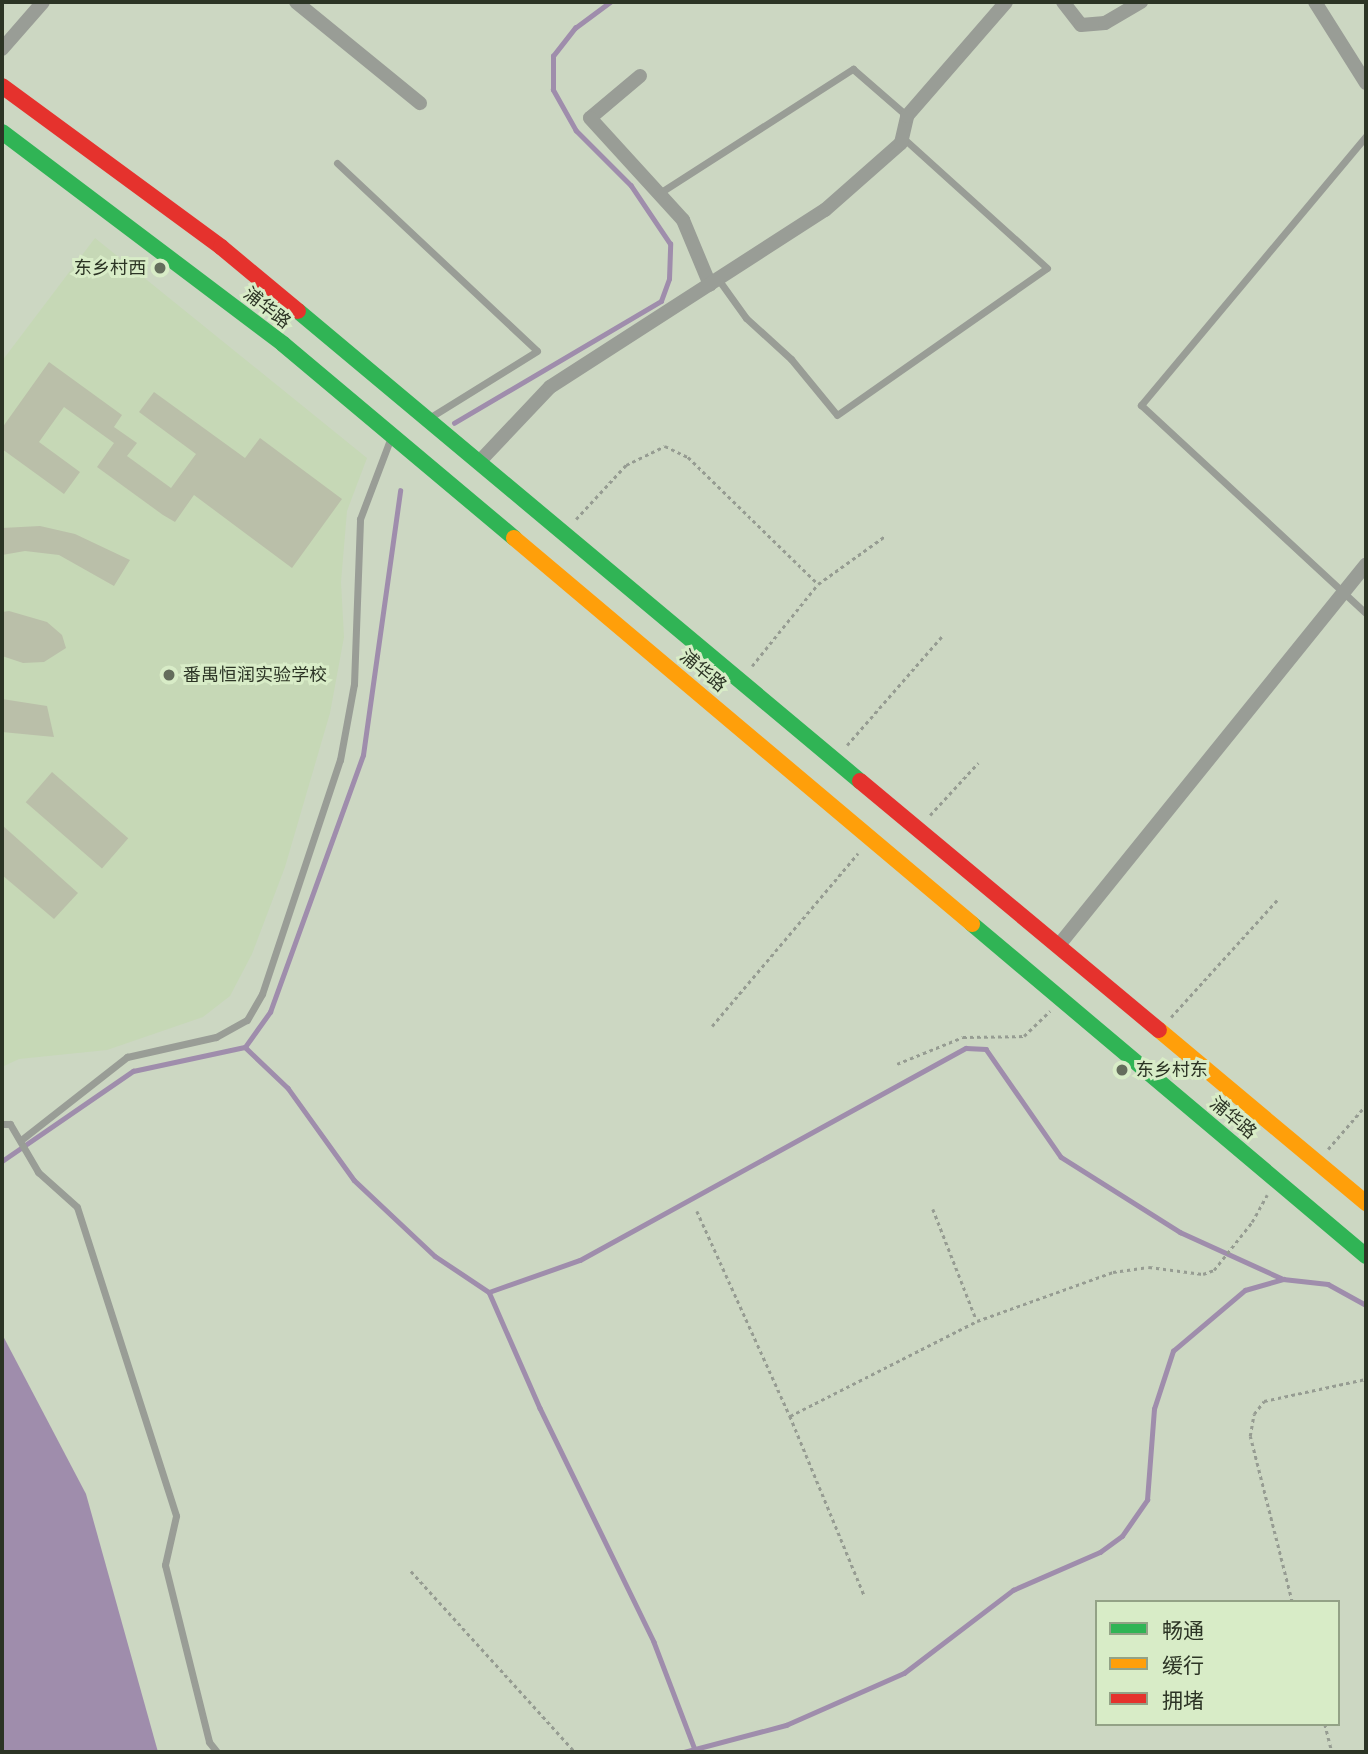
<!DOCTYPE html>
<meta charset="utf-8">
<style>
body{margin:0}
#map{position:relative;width:1368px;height:1754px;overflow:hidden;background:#ccd7c2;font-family:Raleway,"Noto Sans SC",sans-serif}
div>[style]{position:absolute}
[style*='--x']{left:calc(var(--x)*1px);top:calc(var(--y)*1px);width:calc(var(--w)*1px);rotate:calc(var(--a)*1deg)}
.built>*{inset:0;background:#c6d8b6}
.water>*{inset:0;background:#9f8dac}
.stream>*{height:4.5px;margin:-2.25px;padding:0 2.25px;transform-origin:2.25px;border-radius:2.25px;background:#9f8dac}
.building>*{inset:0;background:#babfa9;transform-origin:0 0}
.path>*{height:2.5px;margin-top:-1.25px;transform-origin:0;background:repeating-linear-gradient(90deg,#969c92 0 3.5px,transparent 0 7px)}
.lane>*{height:7px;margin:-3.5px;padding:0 3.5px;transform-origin:3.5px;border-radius:3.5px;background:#999d96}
.street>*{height:14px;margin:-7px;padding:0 7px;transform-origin:7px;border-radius:7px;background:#999d96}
.fast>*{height:16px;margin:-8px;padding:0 8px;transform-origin:8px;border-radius:8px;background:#30b455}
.slow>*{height:16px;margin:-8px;padding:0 8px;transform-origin:8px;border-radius:8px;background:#ff9f0a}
.jam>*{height:16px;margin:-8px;padding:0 8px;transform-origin:8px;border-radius:8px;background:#e5322d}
.dots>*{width:19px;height:19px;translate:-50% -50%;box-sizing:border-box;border:4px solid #d8ecc7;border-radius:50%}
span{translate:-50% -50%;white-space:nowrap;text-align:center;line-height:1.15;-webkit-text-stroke:6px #d8ecc7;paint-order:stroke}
.poi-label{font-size:18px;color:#2c3425}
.right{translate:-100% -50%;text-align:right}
.left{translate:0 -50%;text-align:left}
.street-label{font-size:18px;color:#2c3425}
.frame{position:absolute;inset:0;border:4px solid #2c3425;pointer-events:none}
.legend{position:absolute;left:1095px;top:1600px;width:245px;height:126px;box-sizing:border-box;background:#d8ecc7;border:2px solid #93a286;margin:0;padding:9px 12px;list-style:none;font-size:21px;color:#2c3425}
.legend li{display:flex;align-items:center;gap:14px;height:35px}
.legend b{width:35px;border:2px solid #93a286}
</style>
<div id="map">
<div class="built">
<div style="clip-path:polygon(95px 238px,367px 458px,347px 511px,341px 582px,344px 637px,330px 713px,285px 867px,252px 954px,230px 996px,203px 1017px,107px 1050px,19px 1059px,2px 1067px,2px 361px)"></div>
</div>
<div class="water">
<div style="clip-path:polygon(2px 1334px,86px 1494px,158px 1752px,2px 1752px)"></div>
</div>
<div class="stream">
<div style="--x:454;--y:423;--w:240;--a:-30.5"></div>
<div style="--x:661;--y:301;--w:23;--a:-70"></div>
<div style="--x:669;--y:279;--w:35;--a:-88"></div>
<div style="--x:670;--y:244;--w:70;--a:-123.9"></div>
<div style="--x:631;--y:186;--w:78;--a:-135"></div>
<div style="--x:576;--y:131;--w:47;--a:-119.3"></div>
<div style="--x:553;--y:90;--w:34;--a:-90"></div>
<div style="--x:553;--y:56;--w:36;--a:-52"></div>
<div style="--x:575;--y:28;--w:44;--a:-36.6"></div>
<div style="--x:245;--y:1047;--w:59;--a:43.6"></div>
<div style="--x:288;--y:1088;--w:113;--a:54.3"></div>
<div style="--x:354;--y:1180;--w:111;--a:43.2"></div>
<div style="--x:435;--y:1256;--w:65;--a:33.7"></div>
<div style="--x:489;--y:1292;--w:96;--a:-19.4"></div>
<div style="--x:580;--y:1260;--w:440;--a:-28.8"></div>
<div style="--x:966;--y:1048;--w:20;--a:3"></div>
<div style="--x:986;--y:1049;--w:131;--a:55.2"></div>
<div style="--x:1061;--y:1157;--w:141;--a:32.2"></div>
<div style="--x:1180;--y:1232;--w:113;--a:24.5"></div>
<div style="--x:2;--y:1161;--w:159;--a:-34.5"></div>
<div style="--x:133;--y:1071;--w:115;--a:-12.1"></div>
<div style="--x:245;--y:1047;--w:43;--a:-54.5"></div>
<div style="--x:270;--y:1012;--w:273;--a:-70.1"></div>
<div style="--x:363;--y:755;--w:267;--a:-82"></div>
<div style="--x:489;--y:1292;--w:127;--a:66.3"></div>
<div style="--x:540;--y:1408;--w:260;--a:64"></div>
<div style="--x:654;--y:1642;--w:118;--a:69.1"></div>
<div style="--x:684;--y:1752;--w:106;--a:-14.8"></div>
<div style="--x:786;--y:1725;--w:129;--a:-23.8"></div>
<div style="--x:904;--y:1673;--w:137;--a:-37.3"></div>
<div style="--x:1013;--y:1590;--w:95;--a:-23.6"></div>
<div style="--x:1100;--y:1552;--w:27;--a:-36"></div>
<div style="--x:1122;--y:1536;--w:44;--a:-55.2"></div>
<div style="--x:1147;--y:1500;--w:91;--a:-85.6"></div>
<div style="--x:1154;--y:1409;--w:61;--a:-71.9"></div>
<div style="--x:1173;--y:1351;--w:94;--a:-40.3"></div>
<div style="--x:1245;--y:1290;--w:40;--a:-16"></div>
<div style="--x:1283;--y:1279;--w:45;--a:6.3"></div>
<div style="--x:1328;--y:1284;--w:43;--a:28.9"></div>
</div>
<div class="building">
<div style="clip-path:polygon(49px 362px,122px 415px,114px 427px,137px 443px,127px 456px,171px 488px,196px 454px,139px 412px,154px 392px,245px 458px,260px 438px,342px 499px,292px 568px,194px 495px,175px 522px,163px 515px,97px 467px,114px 443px,64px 407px,39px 442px,80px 472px,64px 494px,2px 449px,2px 428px)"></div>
<div style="clip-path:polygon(40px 526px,75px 534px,130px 560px,114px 586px,59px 555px,25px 551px,2px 555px,2px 528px)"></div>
<div style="clip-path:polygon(9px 611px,47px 622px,62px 635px,66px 648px,44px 662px,23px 663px,2px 656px,2px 612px)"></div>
<div style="clip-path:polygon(2px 699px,47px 706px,54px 737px,2px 732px)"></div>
<div style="left:52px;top:772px;width:101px;height:40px;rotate:41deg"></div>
<div style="clip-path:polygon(2px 825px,78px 893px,54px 919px,2px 875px)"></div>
</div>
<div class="path">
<div style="--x:576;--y:519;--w:74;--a:-47.2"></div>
<div style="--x:626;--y:465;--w:43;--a:-26"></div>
<div style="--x:665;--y:446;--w:25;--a:26"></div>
<div style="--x:688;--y:457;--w:182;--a:44.3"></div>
<div style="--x:752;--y:666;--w:105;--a:-51.2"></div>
<div style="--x:818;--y:584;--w:82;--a:-35.6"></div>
<div style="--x:847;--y:745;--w:145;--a:-48.9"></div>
<div style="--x:930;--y:815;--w:71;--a:-47.3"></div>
<div style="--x:1171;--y:1017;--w:159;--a:-47.8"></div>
<div style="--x:712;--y:1026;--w:226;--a:-49.8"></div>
<div style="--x:897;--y:1064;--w:71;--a:-22.2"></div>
<div style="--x:963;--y:1037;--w:61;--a:-0.9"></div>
<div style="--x:1024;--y:1036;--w:36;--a:-44"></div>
<div style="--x:1328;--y:1149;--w:58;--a:-49.2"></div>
<div style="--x:933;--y:1209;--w:118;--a:68.6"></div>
<div style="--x:697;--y:1211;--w:225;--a:65.6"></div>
<div style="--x:790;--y:1416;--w:194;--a:67.5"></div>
<div style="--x:790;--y:1416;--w:210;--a:-26.9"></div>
<div style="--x:977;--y:1321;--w:145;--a:-19.8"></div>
<div style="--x:1113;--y:1272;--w:36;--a:-8"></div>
<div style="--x:1149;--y:1267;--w:54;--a:7.4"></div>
<div style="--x:1203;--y:1274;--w:12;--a:-20"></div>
<div style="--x:1214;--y:1270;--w:61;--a:-51.6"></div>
<div style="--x:1252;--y:1222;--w:31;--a:-61"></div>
<div style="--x:411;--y:1571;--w:244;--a:47.8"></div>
<div style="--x:1292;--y:1602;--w:171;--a:-104.2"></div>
<div style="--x:1250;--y:1436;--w:22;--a:-80"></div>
<div style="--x:1254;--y:1414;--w:16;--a:-52"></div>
<div style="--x:1264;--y:1401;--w:104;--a:-12.2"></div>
<div style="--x:1325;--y:1724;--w:29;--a:76"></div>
</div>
<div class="lane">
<div style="--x:1366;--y:136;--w:351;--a:129.9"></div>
<div style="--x:1141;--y:405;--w:306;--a:42.8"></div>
<div style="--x:337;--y:163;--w:274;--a:43.2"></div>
<div style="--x:537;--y:351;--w:127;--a:148.2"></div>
<div style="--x:658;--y:194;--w:232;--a:-32.7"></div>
<div style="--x:853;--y:69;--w:72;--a:41"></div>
<div style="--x:718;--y:279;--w:48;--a:54.3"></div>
<div style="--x:746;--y:318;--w:61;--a:42.3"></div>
<div style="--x:791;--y:359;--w:72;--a:50.6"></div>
<div style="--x:837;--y:415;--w:256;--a:-35"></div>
<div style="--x:1047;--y:268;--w:195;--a:-137.9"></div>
<div style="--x:2;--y:1124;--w:8;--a:0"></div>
<div style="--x:10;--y:1124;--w:56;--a:59.7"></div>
<div style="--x:38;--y:1172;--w:52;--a:41.9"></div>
<div style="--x:77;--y:1207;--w:324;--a:72.2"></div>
<div style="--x:176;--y:1516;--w:50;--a:102.7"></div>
<div style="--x:165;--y:1565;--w:182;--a:76"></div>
<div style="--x:209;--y:1742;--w:13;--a:51"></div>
<div style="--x:21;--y:1140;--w:135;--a:-38.1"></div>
<div style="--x:127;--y:1057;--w:91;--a:-12.7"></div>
<div style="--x:216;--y:1037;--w:35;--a:-29"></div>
<div style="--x:247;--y:1020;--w:30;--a:-60"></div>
<div style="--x:262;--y:994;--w:247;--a:-71.6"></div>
<div style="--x:340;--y:760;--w:77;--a:-79.6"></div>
<div style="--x:354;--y:684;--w:165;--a:-87.9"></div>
<div style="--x:360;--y:519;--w:88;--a:-69.3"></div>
</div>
<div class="street">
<div style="--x:296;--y:2;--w:160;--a:39.2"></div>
<div style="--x:1063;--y:2;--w:29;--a:52"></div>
<div style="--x:1081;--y:25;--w:24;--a:-5"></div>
<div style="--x:1105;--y:23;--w:42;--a:-30.3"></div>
<div style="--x:1315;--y:2;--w:96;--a:57.8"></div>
<div style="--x:2;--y:49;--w:62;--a:-48.9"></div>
<div style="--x:640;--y:76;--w:65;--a:140"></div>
<div style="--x:590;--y:118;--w:138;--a:47.6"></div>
<div style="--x:683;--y:220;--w:70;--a:67.4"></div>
<div style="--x:480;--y:461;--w:102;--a:-46.6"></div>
<div style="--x:550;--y:387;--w:327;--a:-32.8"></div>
<div style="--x:825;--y:210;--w:101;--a:-41.4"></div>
<div style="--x:901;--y:143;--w:28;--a:-77"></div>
<div style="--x:907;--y:116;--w:151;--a:-49"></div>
<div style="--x:1059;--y:945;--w:489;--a:-51.1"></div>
</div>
<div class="fast">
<div style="--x:2;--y:132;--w:352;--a:37"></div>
<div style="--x:283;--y:344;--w:302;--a:40"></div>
<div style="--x:298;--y:311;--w:733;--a:39.91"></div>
<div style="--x:972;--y:924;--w:515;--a:40.12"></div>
</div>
<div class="slow">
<div style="--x:514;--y:538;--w:599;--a:40.12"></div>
<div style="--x:1159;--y:1030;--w:270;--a:39.9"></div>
</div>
<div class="jam">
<div style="--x:2;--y:86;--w:272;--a:36.3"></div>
<div style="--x:221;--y:247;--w:100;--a:39.7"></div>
<div style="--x:860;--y:781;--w:389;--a:39.8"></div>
</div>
<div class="dots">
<div style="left:160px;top:268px;background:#646d5c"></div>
<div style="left:169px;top:675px;background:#646d5c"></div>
<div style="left:1122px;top:1070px;background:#646d5c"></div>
</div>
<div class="poi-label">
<span class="right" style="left:146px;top:268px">东乡村西</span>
<span class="left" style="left:183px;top:675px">番禺恒润实验学校</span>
<span class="left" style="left:1136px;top:1070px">东乡村东</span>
</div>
<div class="street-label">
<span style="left:267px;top:308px;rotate:38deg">浦华路</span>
<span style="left:703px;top:671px;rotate:40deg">浦华路</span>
<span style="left:1233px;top:1118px;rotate:40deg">浦华路</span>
</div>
<div class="frame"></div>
<ul class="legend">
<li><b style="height:9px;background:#30b455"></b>畅通</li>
<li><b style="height:9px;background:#ff9f0a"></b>缓行</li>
<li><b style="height:9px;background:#e5322d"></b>拥堵</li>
</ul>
</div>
